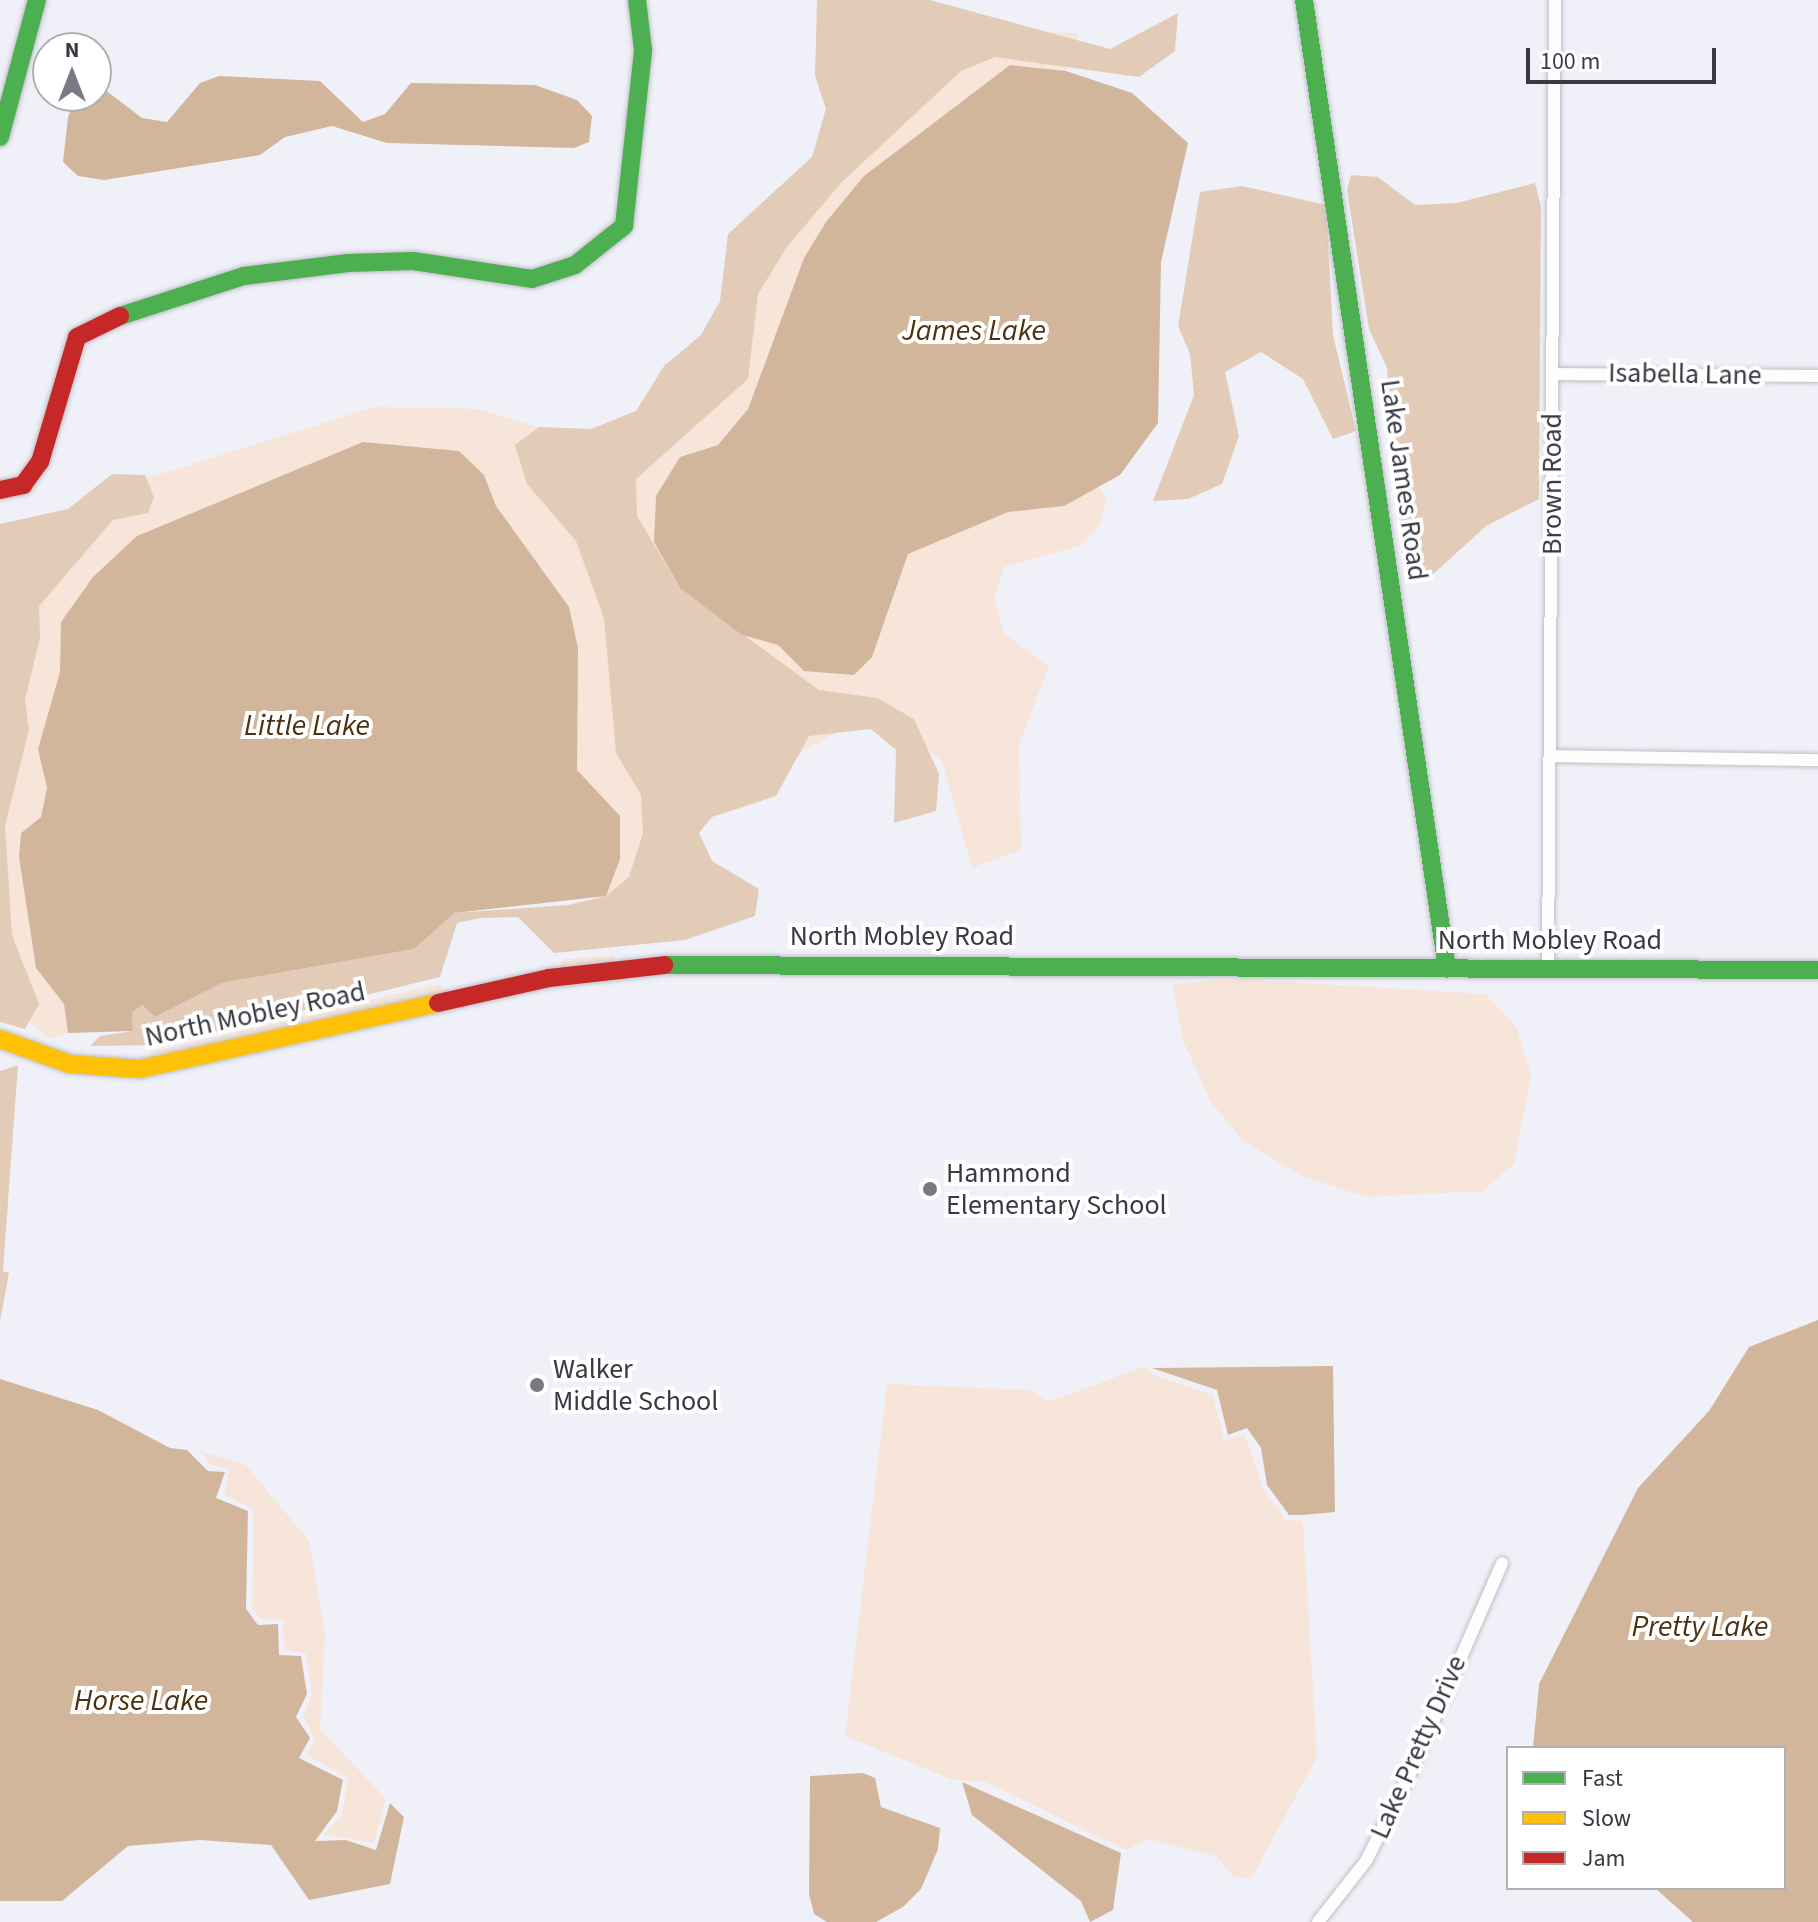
<!DOCTYPE html>
<style>
body{margin:0}
#map{position:relative;width:1818px;height:1922px;overflow:hidden;background:#f0f1f8;font-family:"Source Sans 3",sans-serif}
div>[style]{position:absolute}
[style*='--x']{left:calc(var(--x)*1px);top:calc(var(--y)*1px);width:calc(var(--w)*1px);rotate:calc(var(--a)*1deg)}
.green>*{inset:0;background:#f6e5d8}
.forest>*{inset:0;background:#e2ccb8}
.water>*{inset:0;background:#d2b69c}
.roads{filter:drop-shadow(0 0 2px #bebfc6) drop-shadow(0 0 2px #bebfc6)}
.street>*{height:12px;margin:-6px;padding:0 6px;transform-origin:6px;border-radius:6px;background:#fdfdfe}
.fast>*{height:18px;margin:-9px;padding:0 9px;transform-origin:9px;border-radius:9px;background:#4caf50}
.slow>*{height:18px;margin:-9px;padding:0 9px;transform-origin:9px;border-radius:9px;background:#ffc107}
.jam>*{height:18px;margin:-9px;padding:0 9px;transform-origin:9px;border-radius:9px;background:#c62828}
.dots>*{width:22px;height:22px;translate:-50% -50%;box-sizing:border-box;border:4px solid #fff;border-radius:50%}
span{translate:-50% -50%;white-space:nowrap;text-align:center;line-height:1.15;-webkit-text-stroke:8px #fff;paint-order:stroke}
.street-label{font-size:28px;color:#383942}
.poi-label{font-size:28px;color:#383942}
.left{translate:0 -50%;text-align:left}
.water-label{font-size:30px;color:#4d3110;font-style:italic}
.legend{position:absolute;left:1506px;top:1746px;width:280px;height:144px;box-sizing:border-box;background:#fff;border:2px solid #afb0b3;margin:0;padding:10px 14px;list-style:none;font-size:24px;color:#383942}
.legend li{display:flex;align-items:center;gap:16px;height:40px}
.legend b{width:40px;border:2px solid #afb0b3}
.north{position:absolute;left:32px;top:32px;width:80px;height:80px;box-sizing:border-box;background:#fff;border:2px solid #afb0b3;border-radius:50%;rotate:0deg;font-size:22px;font-weight:700;line-height:32px;text-align:center;color:#383942}
.north::after{content:'';display:block;margin:auto;width:28px;height:36px;background:#787982;clip-path:polygon(50% 0,100% 100%,50% 72%,0 100%)}
.scale{position:absolute;left:1526px;top:48px;width:190px;height:36px;box-sizing:border-box;border:4px solid #383942;border-top:0;padding-left:10px;font-size:24px;line-height:28px;white-space:nowrap;color:#383942;-webkit-text-stroke:6px #fff;paint-order:stroke}
</style>
<div id="map">
<div class="green">
<div style="clip-path:polygon(1020px 32px,1079px 33px,1066px 71px,1010px 65px,918px 137px,804px 258px,748px 409px,718px 445px,680px 457px,742px 635px,778px 645px,804px 671px,882px 631px,908px 554px,1008px 512px,1064px 506px,1099px 486px,1107px 500px,1099px 526px,1079px 546px,1004px 567px,994px 596px,1004px 634px,1049px 666px,1019px 744px,1021px 850px,972px 868px,942px 761px,894px 725px,850px 726px,802px 751px,775px 788px,727px 797px,598px 935px,620px 816px,577px 770px,569px 607px,496px 506px,484px 475px,363px 442px,137px 536px,61px 621px,60px 672px,38px 749px,47px 788px,41px 817px,21px 833px,19px 857px,36px 968px,64px 1004px,68px 1033px,50px 1039px,22px 1016px,0 973px,0 691px,16px 622px,135px 482px,374px 407px,478px 409px,588px 442px,698px 374px,812px 157px,826px 109px)"></div>
<div style="clip-path:polygon(614px 955px,616px 963px,168px 1055px,147px 1053px,438px 984px,449px 992px,559px 968px,563px 959px)"></div>
<div style="clip-path:polygon(1236px 979px,1485px 994px,1517px 1028px,1531px 1076px,1514px 1164px,1483px 1191px,1366px 1197px,1302px 1176px,1243px 1141px,1211px 1102px,1183px 1041px,1173px 984px)"></div>
<div style="clip-path:polygon(1146px 1366px,1150px 1374px,1213px 1395px,1224px 1440px,1245px 1435px,1263px 1489px,1286px 1520px,1303px 1521px,1317px 1757px,1251px 1879px,1234px 1877px,1216px 1856px,1148px 1839px,1126px 1850px,986px 1782px,953px 1780px,845px 1736px,887px 1384px,1031px 1390px,1048px 1402px)"></div>
<div style="clip-path:polygon(200px 1451px,246px 1465px,309px 1541px,325px 1635px,320px 1729px,386px 1799px,374px 1843px,324px 1835px,342px 1815px,348px 1778px,307px 1755px,315px 1738px,303px 1716px,312px 1695px,306px 1653px,284px 1650px,283px 1620px,261px 1619px,252px 1607px,254px 1509px,224px 1495px,230px 1469px,211px 1465px)"></div>
</div>
<div class="forest">
<div style="clip-path:polygon(817px 0,930px 0,1110px 49px,1178px 13px,1175px 51px,1139px 77px,995px 57px,961px 71px,841px 183px,787px 247px,758px 294px,748px 379px,636px 479px,637px 516px,680px 588px,819px 690px,877px 698px,914px 719px,939px 774px,936px 811px,894px 823px,896px 750px,871px 729px,809px 736px,776px 796px,712px 817px,699px 833px,712px 861px,759px 889px,755px 916px,685px 940px,554px 953px,518px 917px,481px 918px,457px 923px,440px 977px,161px 1045px,90px 1046px,100px 1036px,133px 1031px,132px 1013px,142px 1005px,155px 1017px,222px 983px,414px 949px,453px 913px,568px 905px,606px 896px,629px 877px,643px 833px,641px 795px,616px 753px,604px 618px,576px 541px,527px 484px,515px 445px,539px 427px,591px 429px,636px 411px,664px 366px,701px 335px,720px 301px,728px 234px,812px 157px,826px 109px,815px 76px)"></div>
<div style="clip-path:polygon(1351px 175px,1378px 177px,1415px 205px,1457px 203px,1535px 183px,1541px 207px,1539px 499px,1486px 526px,1430px 577px,1413px 568px,1402px 533px,1387px 368px,1369px 329px,1347px 190px)"></div>
<div style="clip-path:polygon(1242px 186px,1326px 205px,1333px 335px,1356px 431px,1333px 439px,1303px 379px,1261px 352px,1225px 372px,1239px 436px,1222px 484px,1188px 499px,1153px 501px,1194px 395px,1190px 354px,1178px 326px,1200px 192px)"></div>
<div style="clip-path:polygon(112px 474px,145px 475px,154px 497px,148px 513px,113px 520px,39px 606px,40px 638px,25px 700px,29px 730px,5px 826px,12px 935px,39px 1004px,25px 1029px,0 1022px,0 524px,68px 509px)"></div>
<div style="clip-path:polygon(18px 1065px,3px 1271px,9px 1273px,0 1321px,0 1071px)"></div>
</div>
<div class="water">
<div style="clip-path:polygon(1010px 65px,1066px 71px,1132px 93px,1188px 143px,1161px 262px,1158px 423px,1120px 475px,1064px 506px,1008px 512px,908px 554px,872px 657px,854px 675px,804px 671px,778px 645px,742px 635px,680px 588px,654px 542px,656px 496px,680px 457px,718px 445px,748px 409px,804px 258px,826px 222px,864px 176px)"></div>
<div style="clip-path:polygon(219px 76px,320px 81px,363px 122px,385px 114px,411px 83px,535px 85px,577px 100px,592px 116px,589px 142px,574px 148px,387px 143px,332px 126px,285px 137px,260px 155px,104px 180px,78px 176px,63px 162px,68px 117px,77px 96px,96px 96px,96px 83px,142px 118px,167px 122px,200px 83px)"></div>
<div style="clip-path:polygon(363px 442px,459px 451px,484px 475px,496px 506px,569px 607px,578px 648px,577px 770px,620px 816px,620px 859px,606px 896px,454px 913px,414px 949px,222px 983px,155px 1017px,142px 1005px,132px 1013px,133px 1031px,68px 1033px,64px 1004px,36px 968px,19px 857px,21px 833px,41px 817px,47px 788px,38px 749px,60px 672px,61px 622px,93px 577px,137px 536px)"></div>
<div style="clip-path:polygon(1818px 1320px,1818px 1922px,1693px 1922px,1655px 1888px,1784px 1888px,1784px 1748px,1533px 1748px,1539px 1684px,1638px 1488px,1709px 1411px,1749px 1347px)"></div>
<div style="clip-path:polygon(1333px 1366px,1335px 1512px,1303px 1515px,1289px 1515px,1267px 1485px,1261px 1448px,1247px 1428px,1228px 1435px,1217px 1390px,1152px 1368px)"></div>
<div style="clip-path:polygon(0 1379px,98px 1410px,170px 1448px,187px 1450px,208px 1471px,225px 1472px,216px 1498px,248px 1511px,246px 1609px,258px 1625px,278px 1624px,279px 1655px,301px 1656px,307px 1694px,296px 1717px,310px 1738px,299px 1758px,343px 1780px,337px 1811px,315px 1841px,346px 1840px,376px 1850px,390px 1803px,404px 1817px,390px 1884px,309px 1900px,271px 1845px,200px 1840px,128px 1846px,62px 1901px,0 1901px)"></div>
<div style="clip-path:polygon(863px 1773px,875px 1778px,881px 1807px,940px 1828px,938px 1849px,921px 1889px,903px 1907px,876px 1922px,827px 1922px,814px 1914px,809px 1894px,810px 1776px)"></div>
<div style="clip-path:polygon(962px 1782px,1121px 1853px,1113px 1910px,1090px 1922px,1081px 1901px,972px 1815px)"></div>
</div>
<div class="roads">
<div class="street">
<div style="--x:1552;--y:374;--w:266;--a:0.4"></div>
<div style="--x:1551;--y:756;--w:267;--a:0.9"></div>
<div style="--x:1548;--y:968;--w:968;--a:-89.59"></div>
<div style="--x:1318;--y:1922;--w:78;--a:-51.8"></div>
<div style="--x:1366;--y:1861;--w:97;--a:-63.2"></div>
<div style="--x:1410;--y:1774;--w:230;--a:-66.4"></div>
</div>
<div class="fast">
<div style="--x:1304;--y:0;--w:979;--a:81.6"></div>
<div style="--x:0;--y:137;--w:142;--a:-74.9"></div>
<div style="--x:120;--y:316;--w:130;--a:-17.9"></div>
<div style="--x:244;--y:276;--w:105;--a:-7.1"></div>
<div style="--x:348;--y:263;--w:65;--a:-1.8"></div>
<div style="--x:413;--y:261;--w:120;--a:8.6"></div>
<div style="--x:532;--y:279;--w:45;--a:-18"></div>
<div style="--x:575;--y:265;--w:63;--a:-38.5"></div>
<div style="--x:624;--y:226;--w:177;--a:-83.8"></div>
<div style="--x:643;--y:50;--w:50;--a:-96.8"></div>
<div style="--x:664;--y:965;--w:1154;--a:0.25"></div>
</div>
<div class="slow">
<div style="--x:0;--y:1039;--w:74;--a:19.7"></div>
<div style="--x:70;--y:1064;--w:70;--a:4.1"></div>
<div style="--x:140;--y:1069;--w:305;--a:-12.5"></div>
</div>
<div class="jam">
<div style="--x:0;--y:490;--w:24;--a:-12"></div>
<div style="--x:23;--y:485;--w:29;--a:-54"></div>
<div style="--x:40;--y:462;--w:130;--a:-73.5"></div>
<div style="--x:77;--y:337;--w:48;--a:-26"></div>
<div style="--x:438;--y:1003;--w:114;--a:-12.7"></div>
<div style="--x:549;--y:978;--w:116;--a:-6.4"></div>
</div>
</div>
<div class="dots">
<div style="left:930px;top:1189px;background:#787982"></div>
<div style="left:537px;top:1385px;background:#787982"></div>
</div>
<div class="street-label">
<span style="left:1685px;top:374px;rotate:1deg">Isabella Lane</span>
<span style="left:1404px;top:480px;rotate:82deg">Lake James Road</span>
<span style="left:1552px;top:484px;rotate:-90deg">Brown Road</span>
<span style="left:902px;top:936px">North Mobley Road</span>
<span style="left:1550px;top:940px">North Mobley Road</span>
<span style="left:255px;top:1014px;rotate:-12deg">North Mobley Road</span>
<span style="left:1418px;top:1747px;rotate:-66deg">Lake Pretty Drive</span>
</div>
<div class="poi-label">
<span class="left" style="left:946px;top:1189px">Hammond<br>Elementary School</span>
<span class="left" style="left:553px;top:1385px">Walker<br>Middle School</span>
</div>
<div class="water-label">
<span style="left:974px;top:331px">James Lake</span>
<span style="left:307px;top:726px">Little Lake</span>
<span style="left:1700px;top:1627px">Pretty Lake</span>
<span style="left:141px;top:1701px">Horse Lake</span>
</div>
<ul class="legend">
<li><b style="height:10px;background:#4caf50"></b>Fast</li>
<li><b style="height:10px;background:#ffc107"></b>Slow</li>
<li><b style="height:10px;background:#c62828"></b>Jam</li>
</ul>
<div class="north">N</div>
<div class="scale">100 m</div>
</div>
